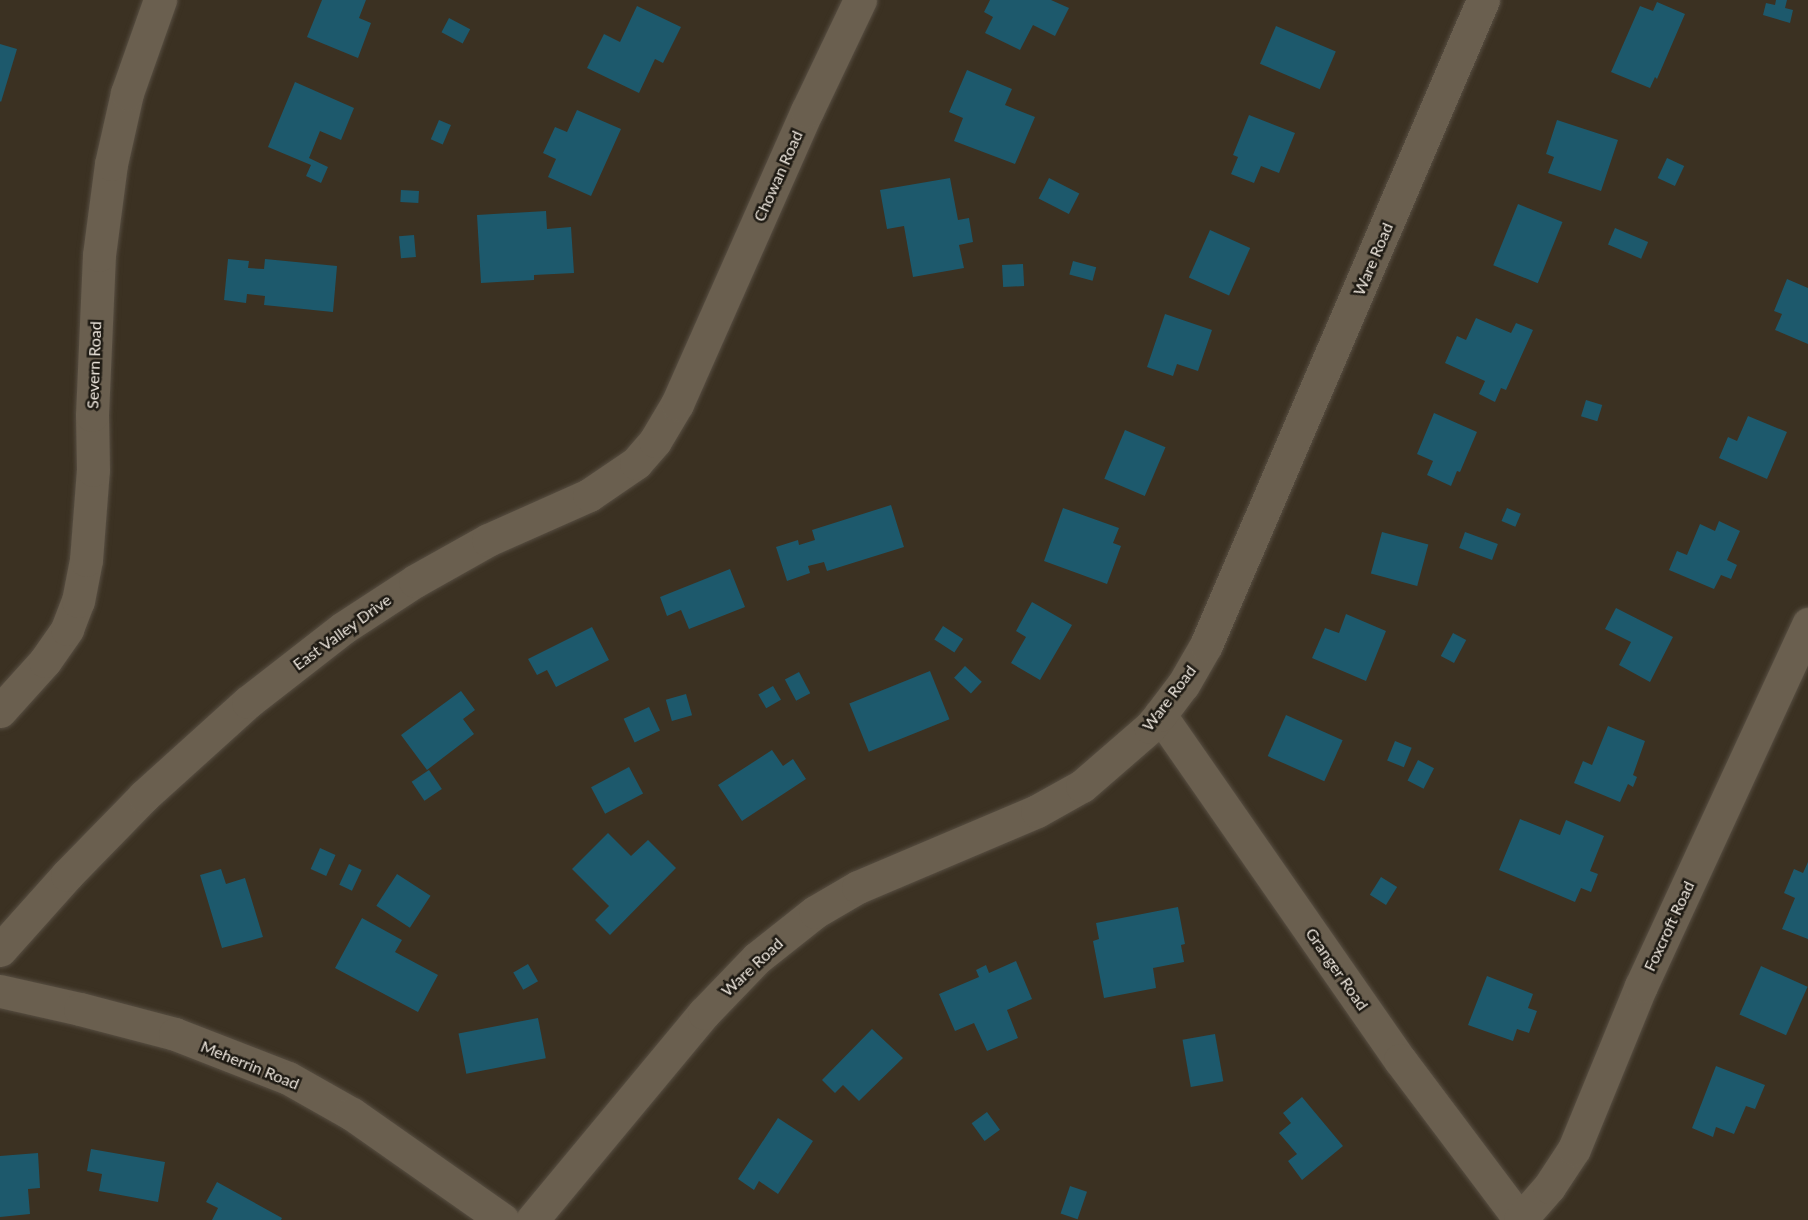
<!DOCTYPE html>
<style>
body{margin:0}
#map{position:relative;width:1808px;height:1220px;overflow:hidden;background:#3b3122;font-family:Lato,sans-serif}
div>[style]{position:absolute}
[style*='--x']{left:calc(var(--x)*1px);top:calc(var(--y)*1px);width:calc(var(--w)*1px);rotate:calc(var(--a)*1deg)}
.building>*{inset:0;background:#1d596c;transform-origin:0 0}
.roads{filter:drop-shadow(0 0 2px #574e42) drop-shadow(0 0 2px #574e42)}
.minor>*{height:33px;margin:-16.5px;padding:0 16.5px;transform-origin:16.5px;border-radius:16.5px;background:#6a5f4f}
span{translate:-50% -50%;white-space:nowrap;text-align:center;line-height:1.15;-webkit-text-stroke:5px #1e1a13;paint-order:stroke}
.street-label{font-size:16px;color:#ede6dd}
</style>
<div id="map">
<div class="building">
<div style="clip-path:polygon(322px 0,366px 0,359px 18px,371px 23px,358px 58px,307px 37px)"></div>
<div style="clip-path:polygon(990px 0,1051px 0,1069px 8px,1055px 36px,1033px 25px,1020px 50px,985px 33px,993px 17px,984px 12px)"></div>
<div style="clip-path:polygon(1776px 0,1787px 0,1785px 8px,1793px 10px,1790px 23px,1763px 15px,1766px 3px,1775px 5px)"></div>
<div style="clip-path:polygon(1657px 2px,1685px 14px,1657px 79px,1655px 77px,1650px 88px,1611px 72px,1640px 6px,1653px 11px)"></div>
<div style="clip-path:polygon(637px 6px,681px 27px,663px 63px,655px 59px,639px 93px,587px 68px,604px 34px,620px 42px)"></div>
<div style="left:449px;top:18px;width:24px;height:16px;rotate:28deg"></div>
<div style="left:1276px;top:26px;width:65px;height:41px;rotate:23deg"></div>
<div style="clip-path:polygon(0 44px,17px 49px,1px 102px,0 101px)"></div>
<div style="clip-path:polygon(967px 70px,1012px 89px,1005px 105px,1035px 117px,1015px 164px,954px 141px,963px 118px,949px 112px)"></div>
<div style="clip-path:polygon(295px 82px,354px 108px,341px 140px,320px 131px,309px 158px,328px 167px,321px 183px,306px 176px,311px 165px,268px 147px)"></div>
<div style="clip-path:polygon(577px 110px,621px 129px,591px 196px,548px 177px,556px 159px,543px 153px,555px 127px,567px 132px)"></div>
<div style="clip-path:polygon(1249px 115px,1295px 133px,1279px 173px,1261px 166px,1254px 183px,1231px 174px,1238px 157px,1233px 155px)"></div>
<div style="left:439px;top:120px;width:13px;height:21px;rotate:23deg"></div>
<div style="clip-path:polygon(1557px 120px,1618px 140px,1601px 191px,1548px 173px,1554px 157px,1546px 154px)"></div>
<div style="left:1667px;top:158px;width:19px;height:22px;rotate:25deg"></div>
<div style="clip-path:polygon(950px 178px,958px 220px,969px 218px,973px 242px,959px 245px,964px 268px,913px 277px,904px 226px,887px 229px,880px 190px)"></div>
<div style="left:1049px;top:178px;width:34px;height:23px;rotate:27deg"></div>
<div style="left:401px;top:190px;width:18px;height:12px;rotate:3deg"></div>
<div style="left:1518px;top:204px;width:48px;height:66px;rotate:22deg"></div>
<div style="clip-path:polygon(546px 211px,547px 229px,571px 227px,574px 273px,534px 275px,534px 280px,481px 283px,477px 215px)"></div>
<div style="left:1615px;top:228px;width:36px;height:18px;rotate:23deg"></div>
<div style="left:1210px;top:230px;width:44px;height:52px;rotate:24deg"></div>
<div style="left:414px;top:235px;width:22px;height:15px;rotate:85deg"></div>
<div style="clip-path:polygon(228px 259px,249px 261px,248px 268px,264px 269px,265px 259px,337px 266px,333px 312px,264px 305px,265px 296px,247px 294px,246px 303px,224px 300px)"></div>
<div style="left:1073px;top:261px;width:24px;height:14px;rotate:15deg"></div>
<div style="left:1023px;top:264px;width:22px;height:21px;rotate:87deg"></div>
<div style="clip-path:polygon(1787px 279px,1808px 288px,1808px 344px,1775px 330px,1782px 314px,1774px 311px)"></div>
<div style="clip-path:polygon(1165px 314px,1212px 330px,1198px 371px,1177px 364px,1173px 376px,1147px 367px)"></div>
<div style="clip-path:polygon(1476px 318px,1511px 333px,1516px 323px,1533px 330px,1506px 390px,1501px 388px,1495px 402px,1479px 394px,1485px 381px,1445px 363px,1457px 336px,1466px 340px)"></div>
<div style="left:1586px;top:400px;width:17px;height:17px;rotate:17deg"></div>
<div style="clip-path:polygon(1434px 413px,1477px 432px,1460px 472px,1457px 471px,1451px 486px,1427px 475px,1433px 461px,1417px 454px)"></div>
<div style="clip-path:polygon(1748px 416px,1787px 432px,1767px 479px,1719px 458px,1728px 437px,1737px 441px)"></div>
<div style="left:1125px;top:430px;width:44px;height:53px;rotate:23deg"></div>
<div style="clip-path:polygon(891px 505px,904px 547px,827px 571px,824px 562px,808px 566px,810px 573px,787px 581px,776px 547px,798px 540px,799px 545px,815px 540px,812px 530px)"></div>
<div style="clip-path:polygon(1063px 508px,1119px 528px,1113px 543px,1121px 546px,1107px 584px,1044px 561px)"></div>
<div style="left:1507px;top:508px;width:15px;height:14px;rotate:23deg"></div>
<div style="clip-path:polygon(1719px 521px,1740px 531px,1727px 560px,1737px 565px,1731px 579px,1721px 575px,1714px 589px,1669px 570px,1677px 551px,1687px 555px,1700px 524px,1715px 531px)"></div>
<div style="left:1382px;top:532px;width:48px;height:43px;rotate:15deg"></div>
<div style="left:1465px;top:532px;width:35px;height:17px;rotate:20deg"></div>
<div style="clip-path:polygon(730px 569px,745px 607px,689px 629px,681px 610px,667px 616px,660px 597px)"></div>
<div style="clip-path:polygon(1032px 602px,1072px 625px,1040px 680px,1011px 663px,1026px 637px,1016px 631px)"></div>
<div style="clip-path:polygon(1616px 608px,1673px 637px,1650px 682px,1619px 665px,1631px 642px,1605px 629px)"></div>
<div style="clip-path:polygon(1346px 614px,1386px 631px,1366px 681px,1312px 658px,1325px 628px,1339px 633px)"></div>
<div style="left:943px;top:626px;width:24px;height:16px;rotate:33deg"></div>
<div style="clip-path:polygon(592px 627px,609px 660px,556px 687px,547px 670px,537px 675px,528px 659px)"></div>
<div style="left:1453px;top:633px;width:15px;height:26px;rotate:28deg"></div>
<div style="left:965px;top:666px;width:23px;height:16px;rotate:43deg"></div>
<div style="left:930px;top:671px;width:52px;height:87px;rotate:68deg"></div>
<div style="left:799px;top:672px;width:24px;height:16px;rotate:62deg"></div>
<div style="left:773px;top:686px;width:16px;height:17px;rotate:60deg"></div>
<div style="clip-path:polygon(461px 691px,475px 710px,463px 719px,474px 734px,427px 770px,401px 735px)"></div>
<div style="left:686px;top:694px;width:22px;height:21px;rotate:74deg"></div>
<div style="left:649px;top:707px;width:26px;height:28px;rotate:65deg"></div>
<div style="left:1286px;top:715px;width:62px;height:45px;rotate:24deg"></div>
<div style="clip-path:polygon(1608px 726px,1645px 741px,1633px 775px,1637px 777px,1633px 787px,1628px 784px,1620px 802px,1574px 783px,1583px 761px,1592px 765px)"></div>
<div style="left:1395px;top:741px;width:18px;height:21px;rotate:22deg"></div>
<div style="clip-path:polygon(772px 750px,783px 766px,793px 759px,806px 779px,742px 821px,718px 785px)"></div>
<div style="left:1418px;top:760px;width:18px;height:23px;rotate:27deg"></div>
<div style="left:629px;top:767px;width:30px;height:43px;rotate:62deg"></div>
<div style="left:429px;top:770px;width:23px;height:21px;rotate:56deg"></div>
<div style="clip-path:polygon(1520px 819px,1560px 835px,1566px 820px,1604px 836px,1590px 871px,1598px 874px,1591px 892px,1581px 888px,1575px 902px,1499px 870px)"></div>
<div style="clip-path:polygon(608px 833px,631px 856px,648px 840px,676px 868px,610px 935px,595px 920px,609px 906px,572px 869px)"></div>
<div style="left:320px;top:848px;width:17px;height:23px;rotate:24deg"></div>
<div style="clip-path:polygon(1808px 862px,1808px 939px,1782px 929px,1795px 898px,1784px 893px,1794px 869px,1803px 873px)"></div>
<div style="left:349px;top:864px;width:14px;height:23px;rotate:25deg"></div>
<div style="clip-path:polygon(221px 869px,226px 884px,245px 878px,263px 937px,222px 948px,200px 875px)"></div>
<div style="left:397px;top:874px;width:40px;height:38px;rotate:33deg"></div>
<div style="left:1381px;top:877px;width:19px;height:21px;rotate:32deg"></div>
<div style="clip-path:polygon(1178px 907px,1185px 944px,1181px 945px,1184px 962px,1153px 968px,1156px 988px,1104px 998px,1093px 941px,1099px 939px,1096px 923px)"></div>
<div style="clip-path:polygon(362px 918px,402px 940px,395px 952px,438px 975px,418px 1012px,335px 968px)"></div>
<div style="clip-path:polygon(1016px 961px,1032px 999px,1007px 1010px,1018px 1038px,987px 1051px,974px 1023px,955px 1031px,939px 994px,979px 977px,976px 970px,986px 965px,989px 973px)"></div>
<div style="left:528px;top:964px;width:20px;height:17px;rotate:60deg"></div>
<div style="left:1761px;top:966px;width:51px;height:53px;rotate:24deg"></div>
<div style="clip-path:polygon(1487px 976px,1533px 994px,1528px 1008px,1537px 1011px,1529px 1033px,1517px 1029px,1513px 1041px,1468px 1025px)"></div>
<div style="left:538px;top:1018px;width:41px;height:81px;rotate:79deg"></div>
<div style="clip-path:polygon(872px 1029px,903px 1058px,859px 1101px,843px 1085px,835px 1093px,822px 1080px)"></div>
<div style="left:1215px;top:1034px;width:48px;height:33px;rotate:80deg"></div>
<div style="clip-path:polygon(1716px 1066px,1765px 1085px,1755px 1109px,1746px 1106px,1734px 1134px,1716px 1127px,1713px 1137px,1692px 1128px)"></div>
<div style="clip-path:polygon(1302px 1097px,1343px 1146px,1302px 1180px,1288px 1161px,1297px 1154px,1279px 1133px,1291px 1123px,1283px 1113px)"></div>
<div style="left:987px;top:1112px;width:22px;height:19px;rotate:54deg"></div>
<div style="clip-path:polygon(778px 1118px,813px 1141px,778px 1194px,759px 1181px,754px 1190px,738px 1179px)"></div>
<div style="clip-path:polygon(91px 1149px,165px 1162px,158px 1202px,99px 1191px,102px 1174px,87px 1171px)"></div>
<div style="clip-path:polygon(38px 1153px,40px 1188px,28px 1189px,30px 1214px,0 1217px,0 1156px)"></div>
<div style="clip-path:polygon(217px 1182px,282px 1218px,281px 1220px,212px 1220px,218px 1208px,206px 1202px)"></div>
<div style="left:1070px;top:1186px;width:18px;height:29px;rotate:19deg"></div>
</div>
<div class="roads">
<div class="minor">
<div style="--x:0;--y:711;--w:67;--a:-48"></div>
<div style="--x:45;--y:661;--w:39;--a:-55"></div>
<div style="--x:67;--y:629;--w:30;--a:-69"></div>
<div style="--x:78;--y:601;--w:42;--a:-79"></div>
<div style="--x:86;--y:560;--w:90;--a:-85.6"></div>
<div style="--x:93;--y:470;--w:55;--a:-91"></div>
<div style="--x:92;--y:415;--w:160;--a:-87.5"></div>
<div style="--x:99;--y:255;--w:92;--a:-82.5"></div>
<div style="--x:111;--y:164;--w:73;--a:-77.3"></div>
<div style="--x:127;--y:93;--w:99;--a:-70.5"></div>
<div style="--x:1160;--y:715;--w:420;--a:55.2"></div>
<div style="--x:1400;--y:1060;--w:200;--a:53.1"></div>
<div style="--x:0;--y:950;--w:101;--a:-48.2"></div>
<div style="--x:67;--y:875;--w:110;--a:-45.7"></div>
<div style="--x:144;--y:796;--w:140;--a:-42.1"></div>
<div style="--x:248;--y:702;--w:120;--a:-37.9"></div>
<div style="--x:343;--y:628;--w:86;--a:-33.1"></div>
<div style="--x:415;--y:581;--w:84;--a:-29.3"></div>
<div style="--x:488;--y:540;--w:111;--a:-24"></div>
<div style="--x:589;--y:495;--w:57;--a:-34.2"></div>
<div style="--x:636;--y:463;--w:29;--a:-49"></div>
<div style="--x:655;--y:441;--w:43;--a:-59.3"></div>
<div style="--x:677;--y:404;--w:321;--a:-66.1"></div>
<div style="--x:807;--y:111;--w:123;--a:-64.5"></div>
<div style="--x:0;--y:991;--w:82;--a:12.7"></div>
<div style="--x:80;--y:1009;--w:98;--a:14.7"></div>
<div style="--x:175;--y:1034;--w:121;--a:21.3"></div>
<div style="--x:288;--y:1078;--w:73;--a:29.4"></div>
<div style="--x:352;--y:1114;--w:184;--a:35.1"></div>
<div style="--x:532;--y:1220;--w:269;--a:-50.3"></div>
<div style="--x:704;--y:1013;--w:76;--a:-46.1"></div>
<div style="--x:757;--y:958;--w:74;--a:-38.4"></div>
<div style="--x:815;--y:912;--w:50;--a:-30.2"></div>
<div style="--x:858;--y:887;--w:194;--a:-23"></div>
<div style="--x:1037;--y:811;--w:51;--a:-29.1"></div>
<div style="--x:1082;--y:786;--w:90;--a:-40.9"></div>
<div style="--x:1150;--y:727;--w:16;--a:-50"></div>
<div style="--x:1160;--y:715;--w:38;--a:-53"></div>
<div style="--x:1183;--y:685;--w:46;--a:-60.1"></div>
<div style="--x:1206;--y:645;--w:702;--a:-66.76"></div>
<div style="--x:1520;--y:1220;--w:44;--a:-48.7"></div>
<div style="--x:1549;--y:1187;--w:45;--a:-56.7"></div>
<div style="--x:1574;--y:1149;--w:176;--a:-67.7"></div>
<div style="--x:1641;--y:986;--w:399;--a:-65.2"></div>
</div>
</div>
<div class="street-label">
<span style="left:778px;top:176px;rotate:-66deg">Chowan Road</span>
<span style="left:1373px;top:259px;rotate:-67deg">Ware Road</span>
<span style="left:94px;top:365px;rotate:-88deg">Severn Road</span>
<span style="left:342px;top:632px;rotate:-36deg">East Valley Drive</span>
<span style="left:1169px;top:698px;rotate:-53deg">Ware Road</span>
<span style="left:1669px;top:926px;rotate:-65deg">Foxcroft Road</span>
<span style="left:752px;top:967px;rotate:-43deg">Ware Road</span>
<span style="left:1337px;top:969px;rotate:55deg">Granger Road</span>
<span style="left:250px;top:1065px;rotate:22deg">Meherrin Road</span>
</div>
</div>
